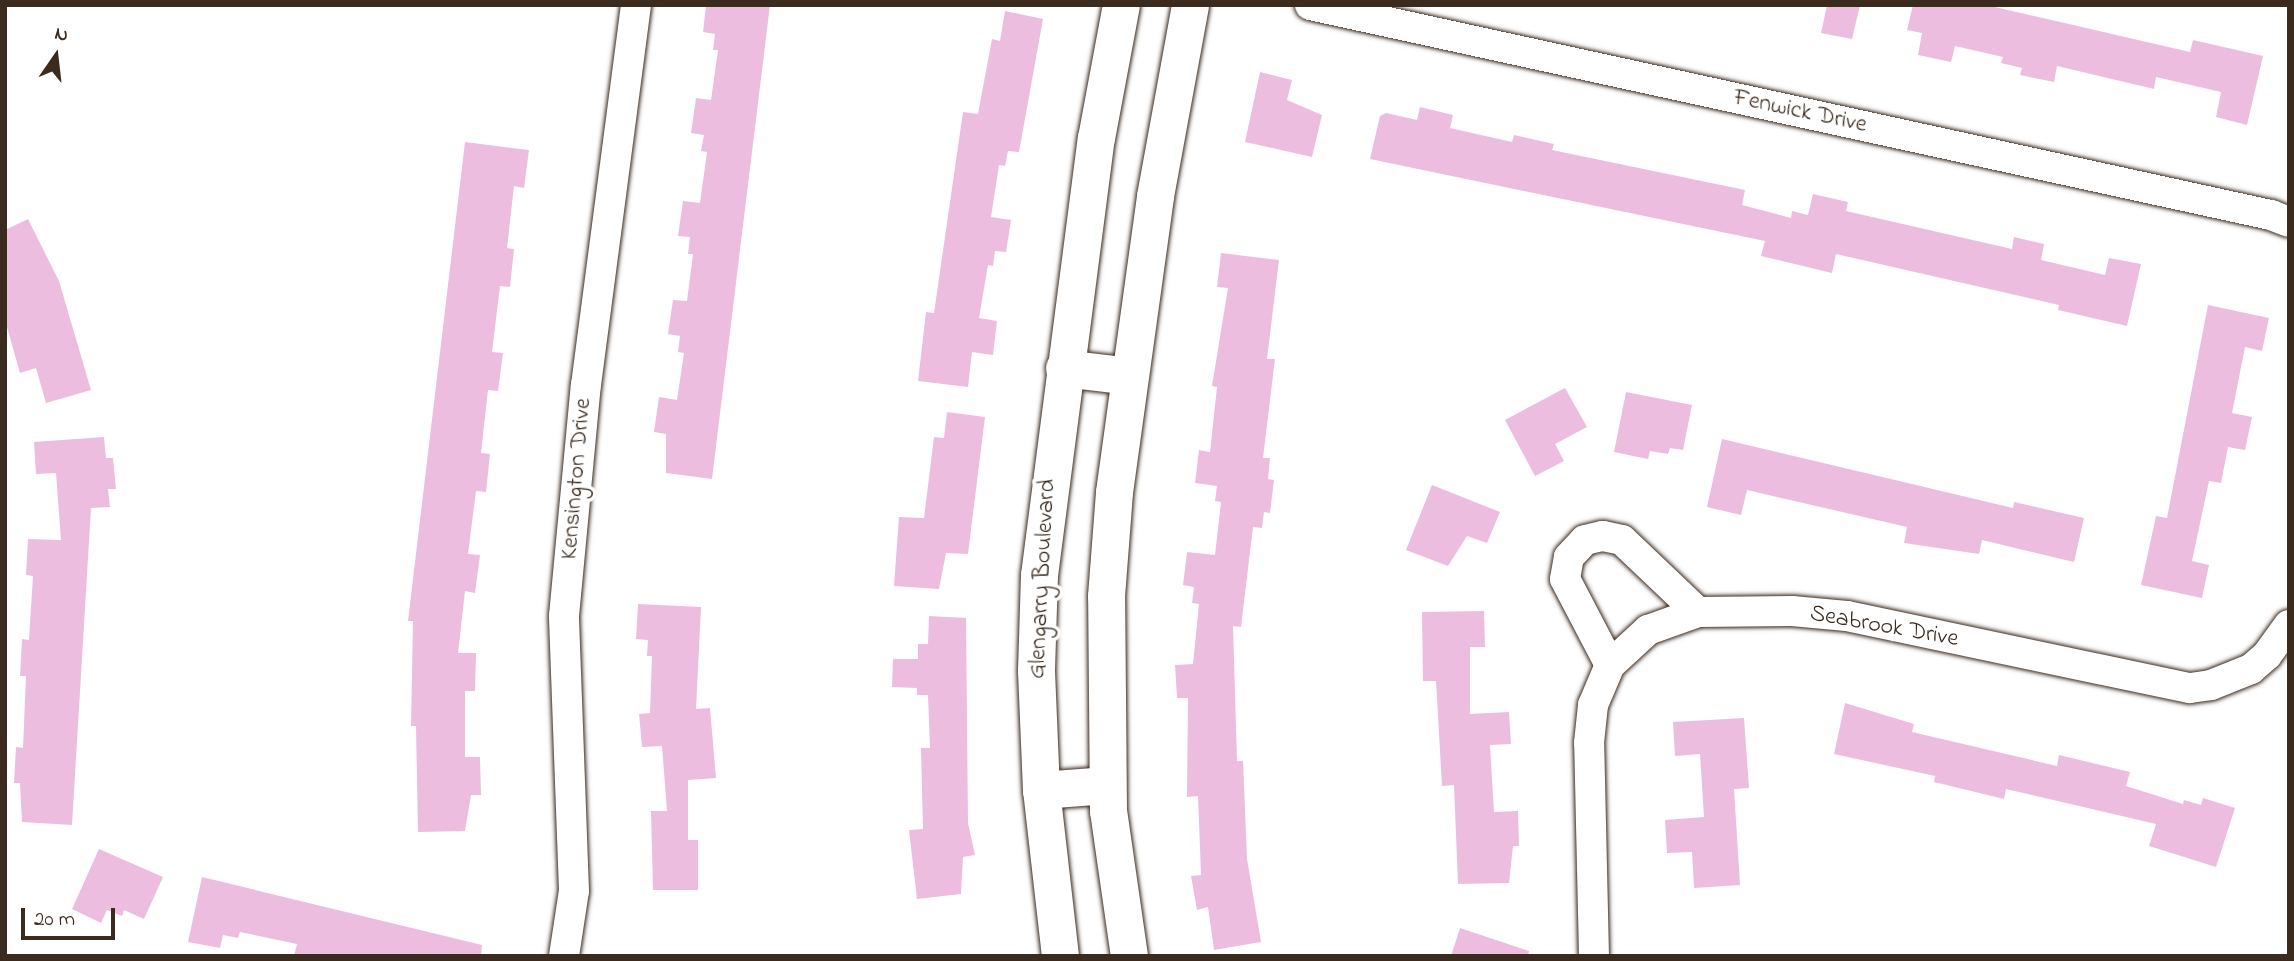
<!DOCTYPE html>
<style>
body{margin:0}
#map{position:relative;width:2294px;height:961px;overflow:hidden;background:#fff;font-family:"Indie Flower",sans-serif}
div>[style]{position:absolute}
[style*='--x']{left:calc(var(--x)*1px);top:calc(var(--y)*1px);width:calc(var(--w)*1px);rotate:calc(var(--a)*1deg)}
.building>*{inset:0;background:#ecbddf}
.roads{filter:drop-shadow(0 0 2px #3b2a1e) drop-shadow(0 0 2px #3b2a1e)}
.minor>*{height:30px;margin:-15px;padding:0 15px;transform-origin:15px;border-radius:15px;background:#fff}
.tertiary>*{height:37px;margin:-18.5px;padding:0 18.5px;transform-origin:18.5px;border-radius:18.5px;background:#fff}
span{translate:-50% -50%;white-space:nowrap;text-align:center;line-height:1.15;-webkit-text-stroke:7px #fff;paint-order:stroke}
.street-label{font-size:24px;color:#3b2a1e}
.frame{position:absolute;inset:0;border:7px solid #3b2a1e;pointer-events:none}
.north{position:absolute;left:21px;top:21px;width:70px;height:70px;-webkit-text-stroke:5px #fff;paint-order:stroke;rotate:14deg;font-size:19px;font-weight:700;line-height:28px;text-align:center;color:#3b2a1e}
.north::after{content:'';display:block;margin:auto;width:24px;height:32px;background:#3b2a1e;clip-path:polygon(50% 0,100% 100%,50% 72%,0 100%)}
.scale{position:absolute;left:21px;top:908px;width:94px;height:32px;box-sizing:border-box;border:4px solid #3b2a1e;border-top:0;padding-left:9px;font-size:21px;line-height:24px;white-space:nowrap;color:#3b2a1e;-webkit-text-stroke:5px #fff;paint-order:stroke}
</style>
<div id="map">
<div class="building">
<div style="clip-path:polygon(706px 5px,770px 5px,712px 479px,666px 473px,666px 434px,654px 432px,659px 397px,677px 400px,684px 353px,678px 352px,680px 336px,668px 334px,673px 300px,687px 301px,693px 254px,688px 254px,690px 237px,678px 236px,683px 201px,700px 203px,707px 152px,701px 151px,704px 135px,691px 133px,696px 98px,711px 100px,718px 50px,713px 50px,715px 34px,703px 32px)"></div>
<div style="clip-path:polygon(1827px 5px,1860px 5px,1852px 39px,1821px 33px)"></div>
<div style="clip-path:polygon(1913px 5px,1986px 5px,2190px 52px,2193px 40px,2263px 56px,2247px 125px,2216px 117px,2221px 92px,2156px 77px,2154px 89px,2057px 66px,2054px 82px,2020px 75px,2022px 68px,2001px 63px,2003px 57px,1955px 46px,1951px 62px,1918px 55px,1922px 33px,1907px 30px)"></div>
<div style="clip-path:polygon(1005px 11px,1043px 19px,1019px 152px,1008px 151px,1005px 166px,999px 165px,991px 217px,1011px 220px,1006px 252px,995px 251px,993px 266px,988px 265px,979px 318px,997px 321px,993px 355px,972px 352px,968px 387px,918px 381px,926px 312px,934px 313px,963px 112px,978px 114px,992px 39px,1000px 41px)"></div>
<div style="clip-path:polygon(1260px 72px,1292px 80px,1287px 100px,1322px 115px,1312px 157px,1245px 142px)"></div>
<div style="clip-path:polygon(1420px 107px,1453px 115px,1450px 128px,1512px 142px,1514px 135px,1554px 144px,1552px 150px,1745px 190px,1742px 205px,1791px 218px,1792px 211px,1808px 215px,1813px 194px,1848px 202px,1846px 211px,2012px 249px,2014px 237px,2044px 244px,2041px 260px,2105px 275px,2109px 258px,2141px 264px,2127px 326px,2058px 310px,2059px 305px,1836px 254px,1832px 273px,1761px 256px,1765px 241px,1370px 159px,1380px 116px,1386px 113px,1417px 120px)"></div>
<div style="clip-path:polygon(465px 142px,529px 150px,524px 188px,514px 186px,507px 248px,514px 249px,510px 287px,500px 286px,492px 352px,503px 353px,498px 391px,488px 390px,481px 453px,490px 454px,486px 492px,476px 491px,468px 554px,480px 555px,475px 593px,465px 591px,458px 653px,476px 653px,475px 691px,465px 691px,465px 757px,480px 757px,481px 795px,471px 795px,465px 831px,418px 832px,416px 726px,411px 726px,413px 621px,408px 621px)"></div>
<div style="clip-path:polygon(28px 219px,59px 281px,91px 390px,46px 403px,36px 368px,20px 373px,5px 320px,5px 230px)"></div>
<div style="clip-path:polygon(1221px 253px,1279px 260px,1267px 359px,1275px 359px,1263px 458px,1270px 458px,1268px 479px,1274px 480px,1270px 513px,1264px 512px,1262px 528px,1253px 527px,1241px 627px,1233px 626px,1237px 761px,1243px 761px,1247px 859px,1261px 942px,1214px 950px,1208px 907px,1197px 910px,1191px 876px,1201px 875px,1198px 796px,1187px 797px,1188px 698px,1177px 698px,1175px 665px,1193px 664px,1199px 604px,1192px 603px,1194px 587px,1183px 585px,1187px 552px,1215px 555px,1221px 502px,1215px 501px,1217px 486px,1195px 483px,1199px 450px,1210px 452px,1217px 387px,1212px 386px,1228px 288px,1217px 287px)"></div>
<div style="clip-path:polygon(2208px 305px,2269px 318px,2262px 351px,2245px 347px,2232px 413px,2252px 417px,2245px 450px,2228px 447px,2221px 483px,2209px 481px,2192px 561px,2209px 565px,2202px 598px,2141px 585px,2156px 516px,2167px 518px)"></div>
<div style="clip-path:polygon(1565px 388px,1587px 427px,1555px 444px,1564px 461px,1535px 476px,1505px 420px)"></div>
<div style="clip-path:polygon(1626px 392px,1692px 405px,1683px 450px,1670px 448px,1668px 454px,1650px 451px,1648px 459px,1614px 452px)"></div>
<div style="clip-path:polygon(947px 412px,985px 417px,968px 554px,946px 553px,939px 589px,894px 586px,899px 517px,924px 518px,934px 437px,944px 438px)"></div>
<div style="clip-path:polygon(104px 437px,106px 458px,113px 458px,116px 489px,108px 489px,110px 507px,91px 508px,72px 825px,22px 822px,20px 783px,14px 783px,16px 747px,23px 748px,26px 676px,20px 676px,22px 639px,29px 640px,33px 576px,26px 575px,28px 539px,61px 540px,56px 473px,36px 474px,34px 442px)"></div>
<div style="clip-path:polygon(1722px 439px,2013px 508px,2014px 502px,2084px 518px,2074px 562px,1982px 540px,1979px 554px,1904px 543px,1907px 527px,1747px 490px,1741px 515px,1707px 507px)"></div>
<div style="clip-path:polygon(1432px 485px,1500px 512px,1487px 543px,1467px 536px,1448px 566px,1406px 550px)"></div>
<div style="clip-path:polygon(638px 604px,701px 607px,696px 709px,710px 708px,716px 778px,688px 780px,688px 840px,698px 840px,698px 890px,653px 890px,651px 811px,667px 811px,662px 746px,642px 747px,639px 714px,650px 713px,652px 656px,647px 656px,648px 640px,636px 639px)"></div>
<div style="clip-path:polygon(1484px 611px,1485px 647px,1470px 647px,1470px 714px,1509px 712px,1511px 744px,1490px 745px,1494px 812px,1518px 811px,1519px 846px,1513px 846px,1509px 883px,1458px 884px,1454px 785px,1442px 786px,1436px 681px,1423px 681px,1422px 612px)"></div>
<div style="clip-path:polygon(929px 616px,966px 618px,968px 823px,975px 855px,963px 857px,961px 894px,917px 899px,909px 830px,923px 829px,921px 748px,930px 748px,928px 695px,917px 695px,917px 688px,892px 687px,893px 659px,918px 659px,918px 644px,928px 644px)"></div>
<div style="clip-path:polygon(1845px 703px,1914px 724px,1912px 732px,2057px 766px,2059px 755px,2130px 772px,2126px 786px,2183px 804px,2184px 800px,2201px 805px,2203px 798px,2235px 808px,2216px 867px,2149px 846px,2156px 824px,2006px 789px,2004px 799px,1934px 782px,1935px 776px,1834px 754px)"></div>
<div style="clip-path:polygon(1744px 718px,1749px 788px,1734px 789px,1740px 885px,1694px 888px,1692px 852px,1667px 853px,1665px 820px,1704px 817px,1700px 754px,1675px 756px,1673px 722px)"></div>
<div style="clip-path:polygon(99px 849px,163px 877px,144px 919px,124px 910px,122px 916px,107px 910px,101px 923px,72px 909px)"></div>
<div style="clip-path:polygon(202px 877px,482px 945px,481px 956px,294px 956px,297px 944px,240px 932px,238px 938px,223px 935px,220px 948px,188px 942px)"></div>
<div style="clip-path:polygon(1460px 928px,1529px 951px,1528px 956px,1451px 956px)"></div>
</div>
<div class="roads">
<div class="minor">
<div style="--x:1310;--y:5;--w:984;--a:12.33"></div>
<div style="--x:2271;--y:215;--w:19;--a:21"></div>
<div style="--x:1610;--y:665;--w:97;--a:-117.6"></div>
<div style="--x:1565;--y:579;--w:22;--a:-80"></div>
<div style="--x:1569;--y:557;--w:23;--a:-47"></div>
<div style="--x:1585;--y:540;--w:18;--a:-13"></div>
<div style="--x:1603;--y:536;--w:19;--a:12"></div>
<div style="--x:1622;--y:540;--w:105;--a:43.5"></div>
<div style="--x:564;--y:956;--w:66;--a:-81.3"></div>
<div style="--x:574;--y:891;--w:275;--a:-92.1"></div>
<div style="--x:564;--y:616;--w:232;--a:-84.6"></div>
<div style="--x:586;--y:385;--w:383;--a:-82.5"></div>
<div style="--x:1594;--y:956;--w:213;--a:-91.3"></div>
<div style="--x:1589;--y:743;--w:38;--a:-84"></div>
<div style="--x:1593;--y:705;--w:43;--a:-67"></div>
<div style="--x:1610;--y:665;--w:52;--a:-42.6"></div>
<div style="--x:1648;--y:630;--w:53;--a:-19.8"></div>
<div style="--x:1698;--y:612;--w:94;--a:-0.6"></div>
<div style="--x:1792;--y:611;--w:55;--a:5.2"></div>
<div style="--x:1847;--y:616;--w:350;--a:11.9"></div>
<div style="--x:2190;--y:688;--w:21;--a:-8"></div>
<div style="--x:2211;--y:685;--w:43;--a:-21.8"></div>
<div style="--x:2251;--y:669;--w:21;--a:-41"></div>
<div style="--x:2267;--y:655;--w:37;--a:-54"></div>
</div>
<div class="tertiary">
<div style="--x:1064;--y:368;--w:66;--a:6.9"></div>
<div style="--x:1041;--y:790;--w:66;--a:-4.3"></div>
<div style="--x:1060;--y:956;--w:167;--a:-96.5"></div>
<div style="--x:1041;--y:790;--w:120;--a:-92.4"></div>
<div style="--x:1036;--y:670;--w:95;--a:-88.2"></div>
<div style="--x:1039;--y:575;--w:441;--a:-82.6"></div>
<div style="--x:1096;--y:138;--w:135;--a:-79.4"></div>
<div style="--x:1129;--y:956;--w:147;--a:-98.2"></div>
<div style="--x:1108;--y:811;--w:215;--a:-90.5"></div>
<div style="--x:1106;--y:596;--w:104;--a:-85.6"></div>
<div style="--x:1114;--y:492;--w:299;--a:-82.1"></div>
<div style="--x:1155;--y:196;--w:194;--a:-79.6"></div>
</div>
</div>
<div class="street-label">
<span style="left:1800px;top:112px;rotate:12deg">Fenwick Drive</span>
<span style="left:577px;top:479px;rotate:-85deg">Kensington Drive</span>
<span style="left:1043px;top:579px;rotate:-87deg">Glengarry Boulevard</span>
<span style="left:1884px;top:627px;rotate:10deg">Seabrook Drive</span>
</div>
<div class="frame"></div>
<div class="north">N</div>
<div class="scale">20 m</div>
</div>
